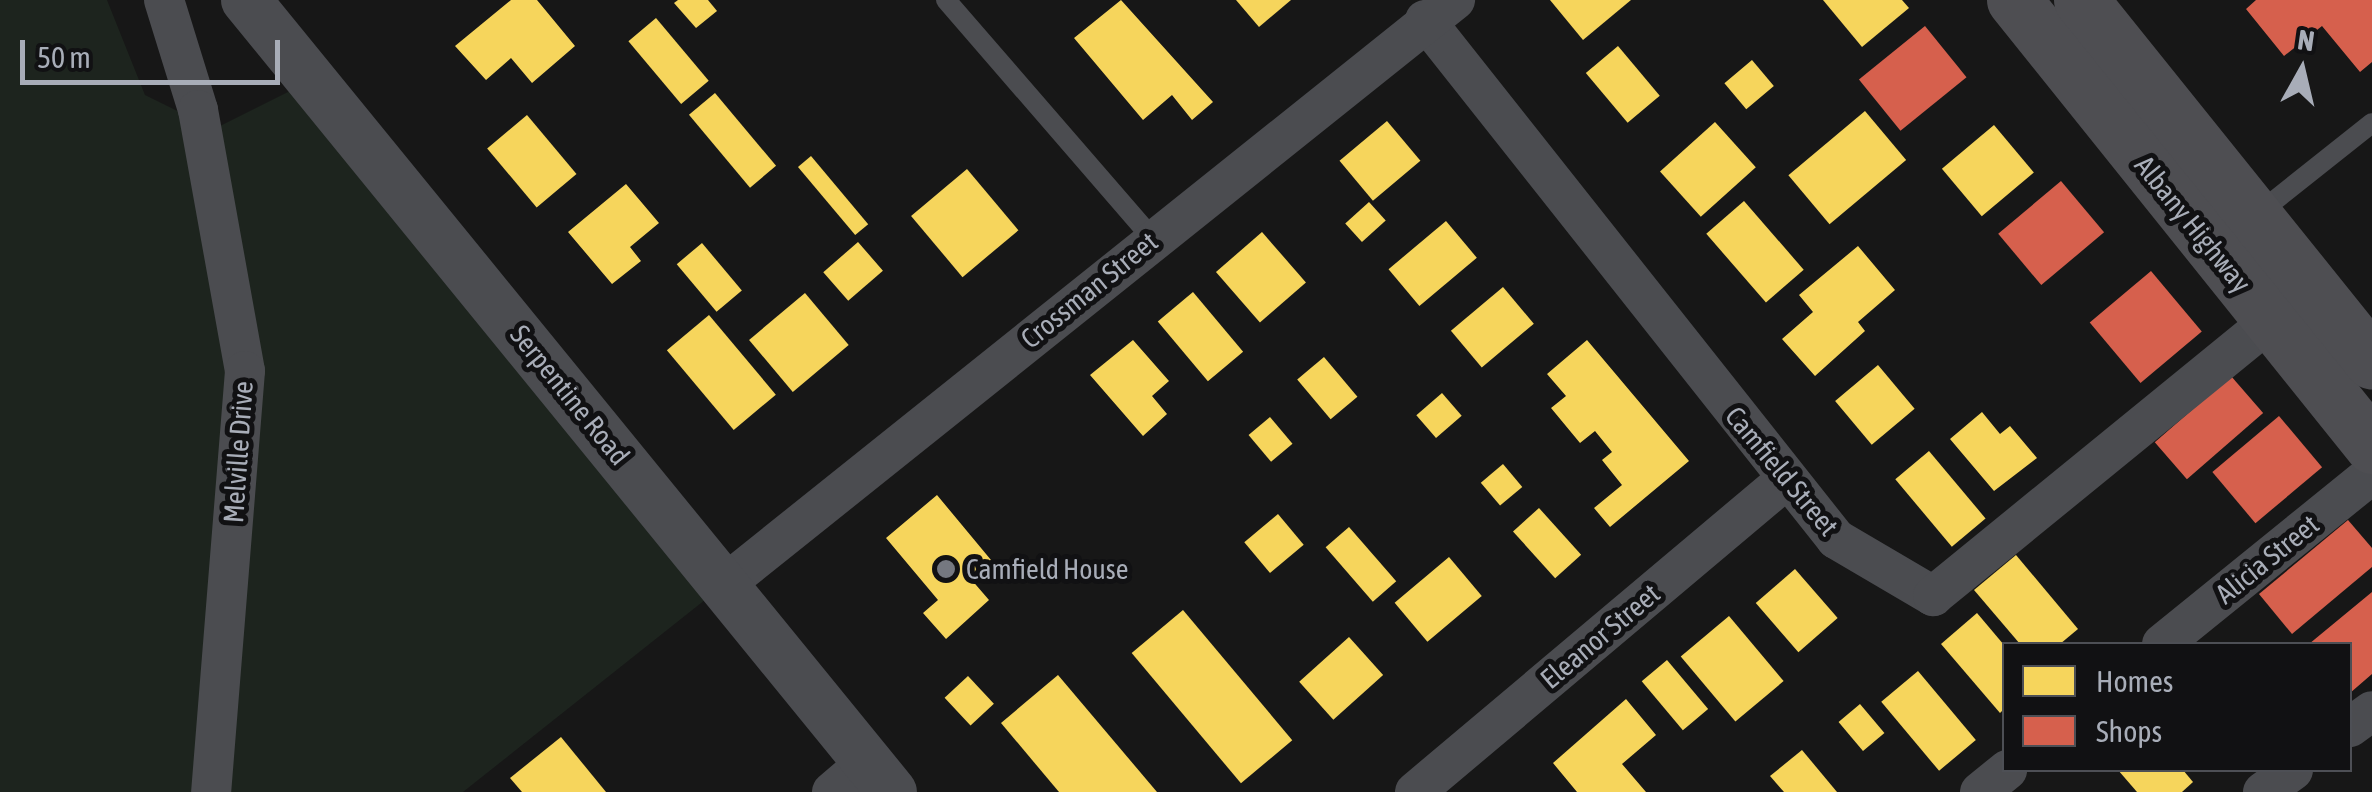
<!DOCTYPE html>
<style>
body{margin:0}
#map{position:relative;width:2372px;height:792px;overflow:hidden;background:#171717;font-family:"Asap Condensed",sans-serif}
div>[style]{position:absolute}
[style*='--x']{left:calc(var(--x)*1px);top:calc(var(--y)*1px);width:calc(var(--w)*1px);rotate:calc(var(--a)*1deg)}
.green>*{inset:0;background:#1d241e}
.homes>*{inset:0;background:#f6d55c;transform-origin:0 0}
.shops>*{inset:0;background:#d6604d;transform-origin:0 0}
.service>*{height:20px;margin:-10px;padding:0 10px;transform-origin:10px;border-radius:10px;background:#4b4c50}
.minor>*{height:40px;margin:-20px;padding:0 20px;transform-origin:20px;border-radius:20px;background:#4b4c50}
.tertiary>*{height:50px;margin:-25px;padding:0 25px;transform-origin:25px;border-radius:25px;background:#4b4c50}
.trunk>*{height:55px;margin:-27.5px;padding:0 27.5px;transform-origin:27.5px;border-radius:27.5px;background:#4e4e52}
.dots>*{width:28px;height:28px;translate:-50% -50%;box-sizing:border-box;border:5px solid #111113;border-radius:50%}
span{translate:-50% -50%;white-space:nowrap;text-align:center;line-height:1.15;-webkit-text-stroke:10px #111113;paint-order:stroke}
.street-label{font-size:28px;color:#a8adb8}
.poi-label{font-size:28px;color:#a8adb8}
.left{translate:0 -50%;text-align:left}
.legend{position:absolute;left:2002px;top:642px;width:350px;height:130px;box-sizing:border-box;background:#111113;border:2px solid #4d4f55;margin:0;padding:12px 18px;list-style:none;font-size:30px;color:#a8adb8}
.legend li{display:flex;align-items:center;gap:20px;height:50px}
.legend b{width:50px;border:2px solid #4d4f55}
.north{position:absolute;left:2252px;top:20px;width:100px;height:100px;-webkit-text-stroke:8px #111113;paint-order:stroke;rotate:8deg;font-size:28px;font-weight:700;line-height:40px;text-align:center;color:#a8adb8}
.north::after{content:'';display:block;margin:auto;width:35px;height:45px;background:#a8adb8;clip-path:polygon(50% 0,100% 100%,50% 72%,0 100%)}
.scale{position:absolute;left:20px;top:40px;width:260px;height:45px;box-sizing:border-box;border:5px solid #a8adb8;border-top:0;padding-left:12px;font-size:30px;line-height:35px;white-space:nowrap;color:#a8adb8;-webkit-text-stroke:8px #111113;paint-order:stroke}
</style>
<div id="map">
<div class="green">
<div style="clip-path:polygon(0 0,107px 0,145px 95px,214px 129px,312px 80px,725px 584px,463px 792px,0 792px)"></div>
</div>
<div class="homes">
<div style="clip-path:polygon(511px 0,537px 0,575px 46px,532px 83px,511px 58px,486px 80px,455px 46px)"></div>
<div style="clip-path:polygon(678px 0,708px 0,717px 11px,696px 28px,674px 3px)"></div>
<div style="clip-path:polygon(1121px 0,1213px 102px,1192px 120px,1172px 95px,1143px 120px,1074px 38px)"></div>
<div style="clip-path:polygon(1236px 0,1291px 0,1259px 27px)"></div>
<div style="clip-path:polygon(1550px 0,1631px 0,1583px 40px)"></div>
<div style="clip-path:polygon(1823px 0,1902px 0,1909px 8px,1862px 47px)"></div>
<div style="left:656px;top:18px;width:82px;height:36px;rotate:50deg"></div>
<div style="left:1618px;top:46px;width:65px;height:42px;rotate:50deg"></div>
<div style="left:1752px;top:60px;width:34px;height:36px;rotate:50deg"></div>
<div style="left:715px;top:93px;width:95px;height:34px;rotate:50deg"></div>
<div style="left:1865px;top:111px;width:64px;height:100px;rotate:50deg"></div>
<div style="left:527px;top:115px;width:77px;height:52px;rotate:50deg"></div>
<div style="left:1387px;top:121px;width:52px;height:62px;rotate:50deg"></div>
<div style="left:1715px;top:122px;width:61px;height:74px;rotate:48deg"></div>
<div style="left:1994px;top:125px;width:62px;height:68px;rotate:50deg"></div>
<div style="left:811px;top:156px;width:89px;height:17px;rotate:50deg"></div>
<div style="left:967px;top:169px;width:80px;height:73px;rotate:50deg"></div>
<div style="clip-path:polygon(626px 184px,659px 223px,630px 247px,641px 261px,612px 284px,568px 232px)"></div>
<div style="left:1744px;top:201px;width:91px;height:50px;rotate:49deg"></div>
<div style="left:1369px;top:202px;width:25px;height:32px;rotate:48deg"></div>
<div style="left:1446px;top:221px;width:48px;height:75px;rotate:50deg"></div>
<div style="left:1262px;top:232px;width:67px;height:61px;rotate:49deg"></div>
<div style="left:858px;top:242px;width:38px;height:46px;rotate:49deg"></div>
<div style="left:702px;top:243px;width:62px;height:33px;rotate:50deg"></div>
<div style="clip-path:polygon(1858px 246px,1895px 290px,1858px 322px,1865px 331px,1815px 376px,1782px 339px,1813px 312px,1799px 295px)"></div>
<div style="left:1503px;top:287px;width:48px;height:68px;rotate:50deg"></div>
<div style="left:1193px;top:292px;width:78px;height:46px;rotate:50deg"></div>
<div style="left:805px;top:293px;width:68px;height:73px;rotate:50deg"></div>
<div style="left:709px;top:315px;width:104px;height:55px;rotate:50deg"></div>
<div style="clip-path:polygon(1133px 340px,1169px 381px,1152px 396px,1167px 414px,1143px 436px,1090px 375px)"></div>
<div style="clip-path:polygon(1587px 340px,1689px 461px,1610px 527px,1594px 508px,1622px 485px,1602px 460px,1612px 452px,1595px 431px,1580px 443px,1551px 408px,1566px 396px,1547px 374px)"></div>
<div style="left:1324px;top:357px;width:52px;height:35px;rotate:50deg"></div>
<div style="left:1878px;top:365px;width:57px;height:56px;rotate:50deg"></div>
<div style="left:1442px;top:393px;width:30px;height:34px;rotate:49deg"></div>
<div style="clip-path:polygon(1982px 412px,2000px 434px,2010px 426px,2037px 458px,1994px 491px,1950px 439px)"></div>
<div style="left:1270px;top:417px;width:35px;height:28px;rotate:50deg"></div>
<div style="left:1929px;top:451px;width:88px;height:44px;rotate:50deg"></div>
<div style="left:1503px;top:464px;width:30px;height:29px;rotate:50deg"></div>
<div style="clip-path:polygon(937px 495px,991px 560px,970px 578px,989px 600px,946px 639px,923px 613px,938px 600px,886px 538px)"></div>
<div style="left:1539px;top:508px;width:63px;height:35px;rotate:48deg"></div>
<div style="left:1278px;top:514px;width:40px;height:44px;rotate:50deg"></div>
<div style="left:1349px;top:527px;width:72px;height:31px;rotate:49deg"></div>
<div style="clip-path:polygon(2016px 555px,2078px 629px,2060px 644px,2020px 644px,1974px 590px)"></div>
<div style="left:1449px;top:557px;width:51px;height:71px;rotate:50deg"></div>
<div style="left:1795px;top:569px;width:65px;height:52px;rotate:49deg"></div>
<div style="left:1183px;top:610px;width:170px;height:67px;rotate:50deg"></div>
<div style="clip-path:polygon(1977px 613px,2004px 645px,2004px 709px,2000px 713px,1941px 644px)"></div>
<div style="left:1729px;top:616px;width:85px;height:63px;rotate:50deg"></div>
<div style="left:1349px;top:637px;width:51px;height:67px;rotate:48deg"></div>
<div style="left:1667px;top:660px;width:64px;height:33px;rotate:50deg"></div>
<div style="left:1918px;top:671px;width:90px;height:48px;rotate:50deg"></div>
<div style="clip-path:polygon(1058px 675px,1157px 792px,1059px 792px,1001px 723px)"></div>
<div style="left:968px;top:676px;width:38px;height:32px;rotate:47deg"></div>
<div style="clip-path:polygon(1626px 699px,1656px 735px,1622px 764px,1646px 792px,1577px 792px,1553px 763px)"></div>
<div style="left:1860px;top:704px;width:38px;height:28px;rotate:50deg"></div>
<div style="clip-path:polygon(561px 737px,606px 792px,522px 792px,510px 778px)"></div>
<div style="clip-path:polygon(1802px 750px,1837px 792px,1784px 792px,1770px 776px)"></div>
<div style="clip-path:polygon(2118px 770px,2183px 770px,2193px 782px,2182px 792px,2137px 792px)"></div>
</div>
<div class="shops">
<div style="clip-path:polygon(2256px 0,2372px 0,2372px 62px,2360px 72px,2322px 26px,2284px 56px,2246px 9px)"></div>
<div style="left:1925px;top:26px;width:66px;height:85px;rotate:51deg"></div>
<div style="left:2061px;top:181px;width:67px;height:82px;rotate:50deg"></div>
<div style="left:2151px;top:271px;width:79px;height:80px;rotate:50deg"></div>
<div style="left:2231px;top:376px;width:49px;height:101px;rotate:49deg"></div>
<div style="left:2279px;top:416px;width:67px;height:87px;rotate:50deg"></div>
<div style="clip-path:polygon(2348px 520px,2372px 548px,2372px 567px,2292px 634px,2259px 594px)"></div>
<div style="clip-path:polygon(2372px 592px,2372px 674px,2350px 693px,2350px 644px,2309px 644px)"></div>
</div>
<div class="service">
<div style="--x:946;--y:0;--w:316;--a:49.1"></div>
<div style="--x:2255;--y:216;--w:149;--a:-38.5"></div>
</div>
<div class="minor">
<div style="--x:164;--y:0;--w:115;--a:72.8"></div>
<div style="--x:198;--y:110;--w:265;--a:79.8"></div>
<div style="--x:245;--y:371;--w:422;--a:94.6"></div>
<div style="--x:1425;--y:20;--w:662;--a:51.62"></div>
<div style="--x:1836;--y:539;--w:113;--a:30.4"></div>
<div style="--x:1933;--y:596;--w:436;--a:-39.2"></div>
<div style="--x:725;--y:584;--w:935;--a:-38.66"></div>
<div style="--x:2162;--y:644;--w:270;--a:-39"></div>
<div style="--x:2350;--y:727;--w:27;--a:-36"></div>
<div style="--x:832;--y:792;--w:48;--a:-40.7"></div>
<div style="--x:1415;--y:792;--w:484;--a:-40.1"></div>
<div style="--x:1980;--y:792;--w:35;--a:-39"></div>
<div style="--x:2263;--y:792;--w:37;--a:-36"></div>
</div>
<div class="tertiary">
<div style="--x:246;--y:0;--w:1022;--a:50.8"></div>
</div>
<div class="trunk">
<div style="--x:2014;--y:0;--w:572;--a:51.25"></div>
<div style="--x:2081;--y:0;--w:464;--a:51.2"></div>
</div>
<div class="dots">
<div style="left:946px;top:569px;background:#757880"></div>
</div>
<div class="street-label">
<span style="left:2193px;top:224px;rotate:51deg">Albany Highway</span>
<span style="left:1089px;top:290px;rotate:-39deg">Crossman Street</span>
<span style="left:570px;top:395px;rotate:51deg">Serpentine Road</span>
<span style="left:238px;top:452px;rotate:-86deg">Melville Drive</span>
<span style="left:1782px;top:471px;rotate:50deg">Camfield Street</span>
<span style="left:2267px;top:559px;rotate:-39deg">Alicia Street</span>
<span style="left:1600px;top:636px;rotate:-40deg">Eleanor Street</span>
</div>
<div class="poi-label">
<span class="left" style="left:966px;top:569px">Camfield House</span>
</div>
<ul class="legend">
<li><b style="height:28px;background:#f6d55c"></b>Homes</li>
<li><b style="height:28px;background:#d6604d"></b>Shops</li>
</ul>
<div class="north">N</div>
<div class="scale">50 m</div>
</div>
